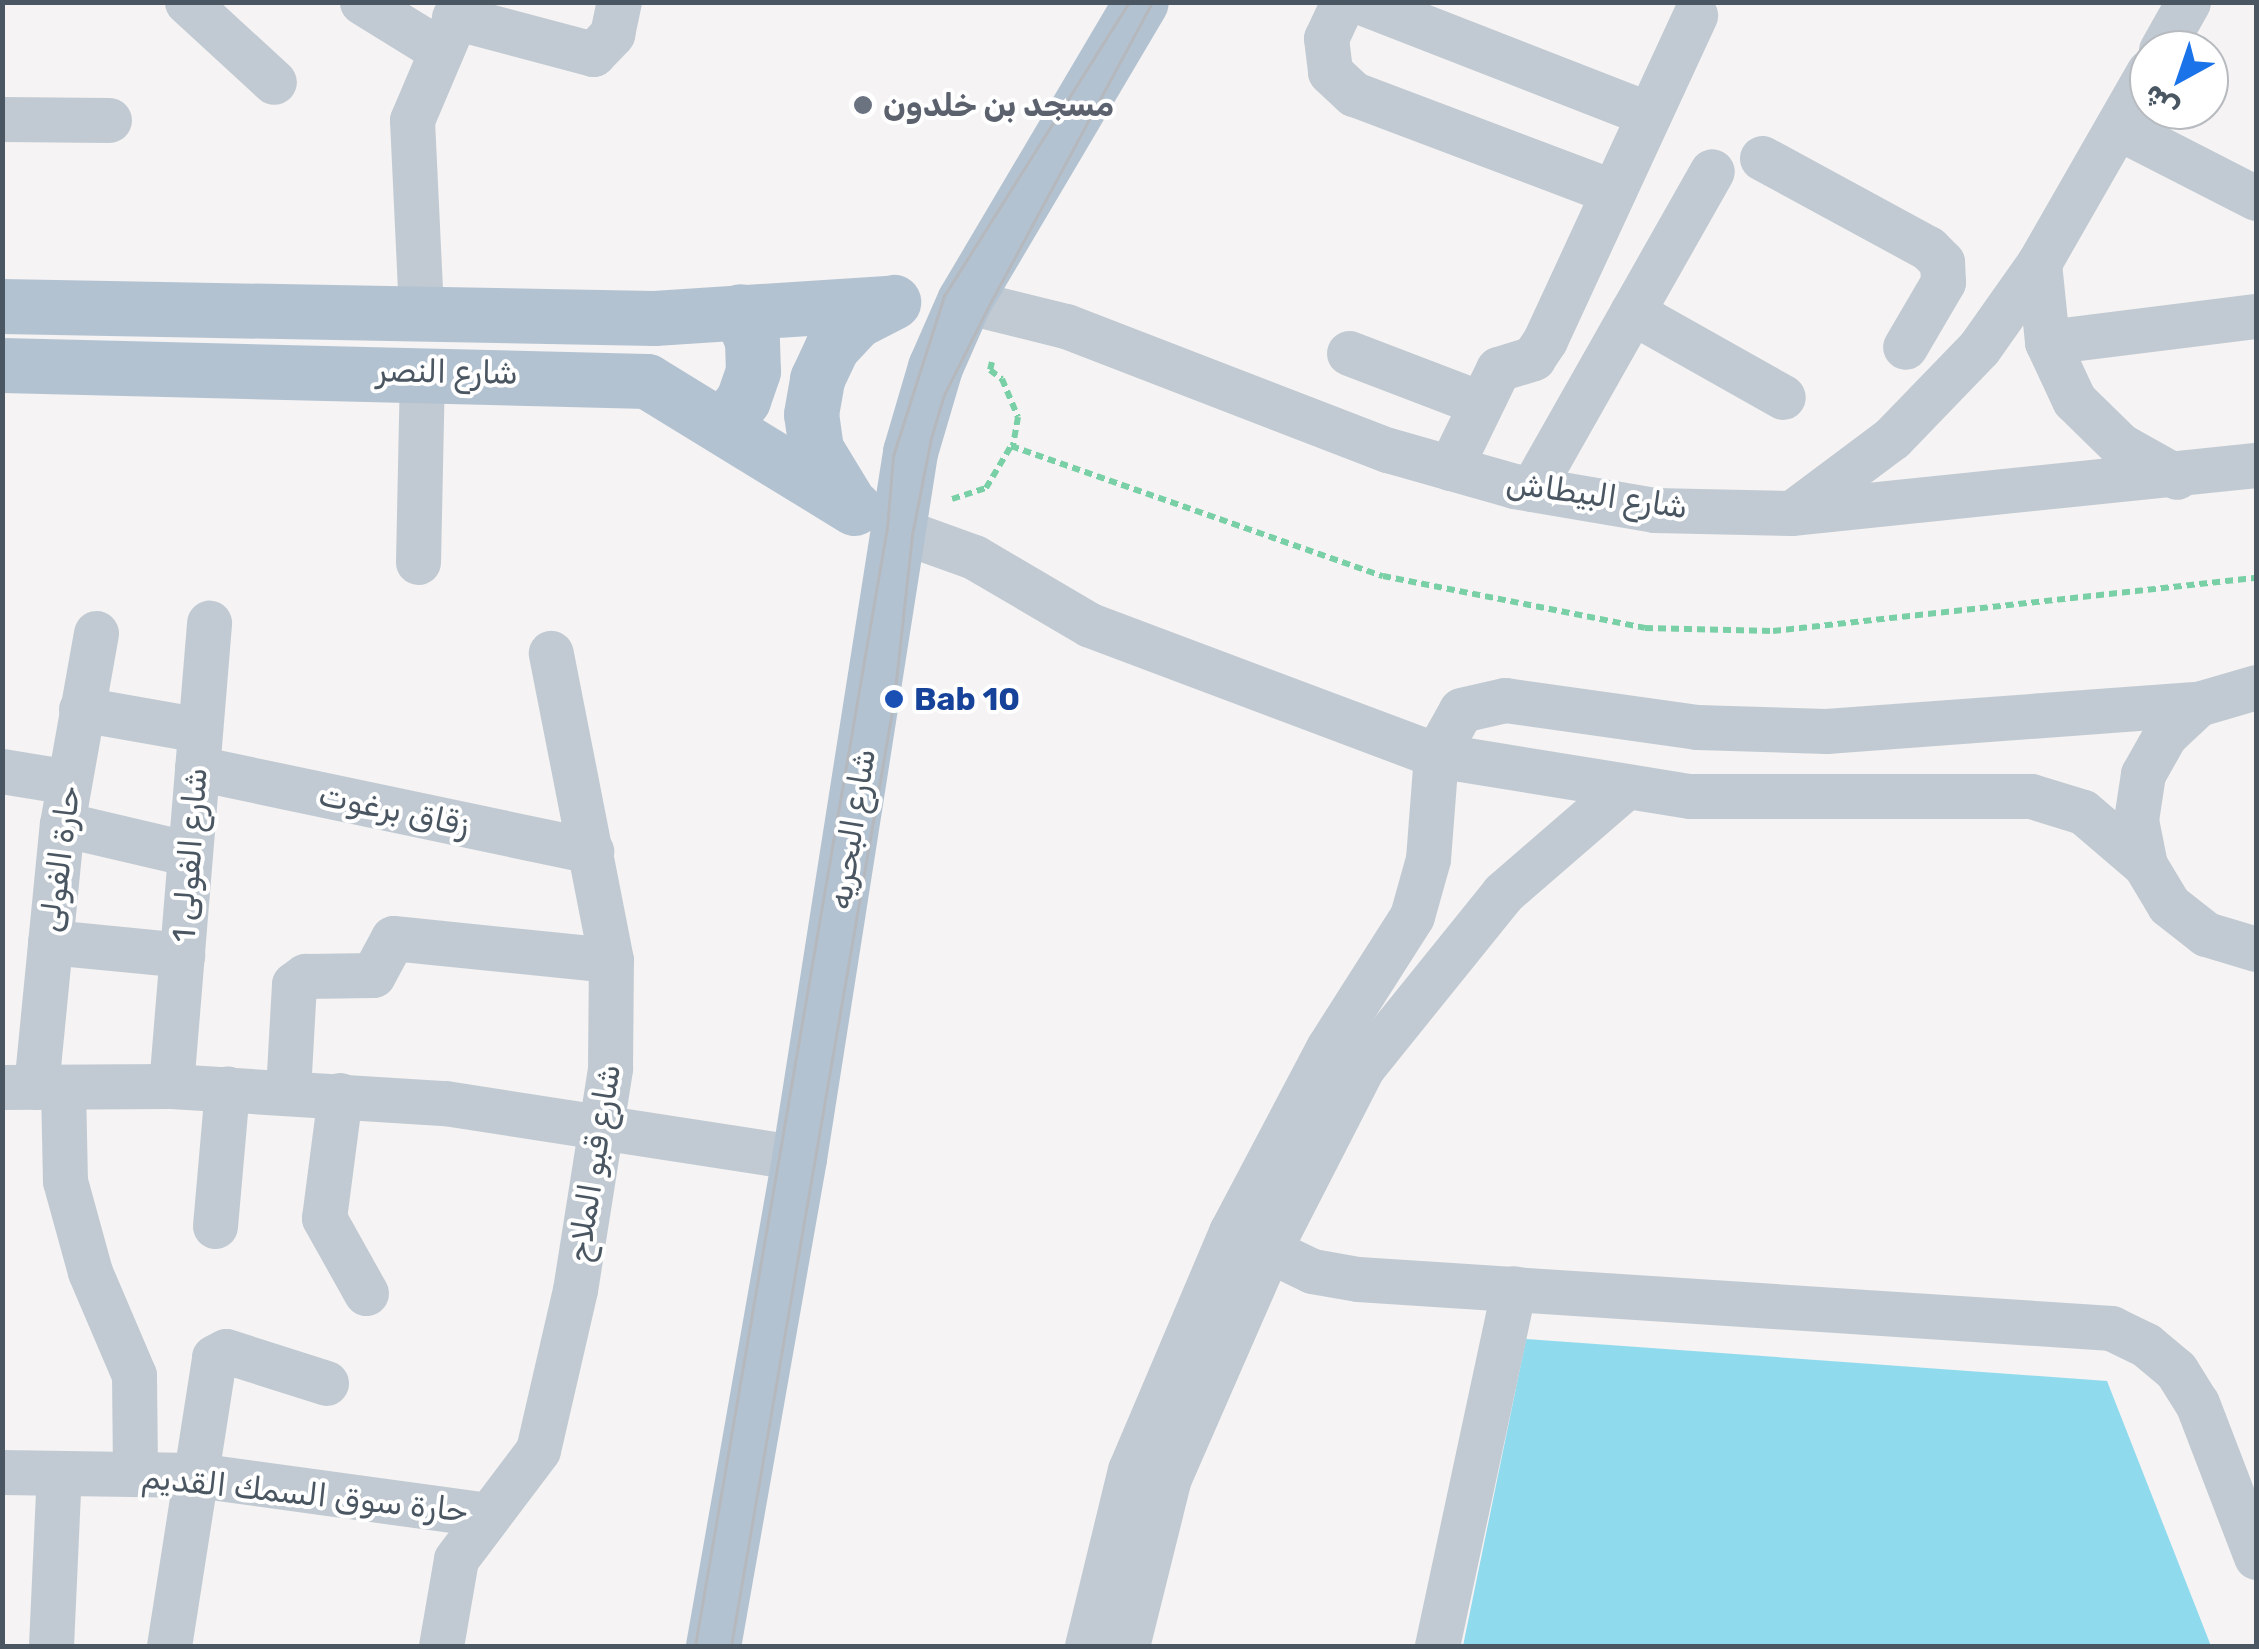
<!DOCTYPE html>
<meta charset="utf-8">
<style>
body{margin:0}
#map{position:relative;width:2259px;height:1649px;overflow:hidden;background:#f5f3f3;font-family:Rubik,Cairo,sans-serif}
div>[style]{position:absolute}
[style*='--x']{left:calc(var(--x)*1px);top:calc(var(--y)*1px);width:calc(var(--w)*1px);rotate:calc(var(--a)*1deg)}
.water>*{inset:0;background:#90daee}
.path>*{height:6px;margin-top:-3px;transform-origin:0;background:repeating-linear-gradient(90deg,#7ad0a6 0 8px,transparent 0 13px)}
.minor>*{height:45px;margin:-22.5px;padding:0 22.5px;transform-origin:22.5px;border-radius:22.5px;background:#c1cad2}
.major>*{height:55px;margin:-27.5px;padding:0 27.5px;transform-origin:27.5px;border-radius:27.5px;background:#b3c2d1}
.tram>*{height:2.5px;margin:-1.25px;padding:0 1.25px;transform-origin:1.25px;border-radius:1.25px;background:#b5b8bd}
.dots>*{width:28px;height:28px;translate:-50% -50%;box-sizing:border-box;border:5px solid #fff;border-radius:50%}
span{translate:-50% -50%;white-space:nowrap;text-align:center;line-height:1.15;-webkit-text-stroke:8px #fff;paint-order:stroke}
.worship-label{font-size:32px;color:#5b616d;font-weight:700}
.left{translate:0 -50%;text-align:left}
.street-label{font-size:32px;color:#4a5661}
.transit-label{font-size:32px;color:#164399;font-weight:700}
.frame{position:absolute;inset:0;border:5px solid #4a5661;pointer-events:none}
.north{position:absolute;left:2129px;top:30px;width:100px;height:100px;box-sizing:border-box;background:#fff;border:2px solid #b7bbc0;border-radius:50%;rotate:220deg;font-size:28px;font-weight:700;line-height:40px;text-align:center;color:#4a5661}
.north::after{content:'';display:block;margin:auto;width:35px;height:45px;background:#1a73e8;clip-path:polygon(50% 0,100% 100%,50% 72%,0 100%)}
</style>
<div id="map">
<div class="water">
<div style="clip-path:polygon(1526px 1339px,2107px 1381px,2211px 1646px,1463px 1646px)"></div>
</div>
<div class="path">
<div style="--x:992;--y:362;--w:8;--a:104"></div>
<div style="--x:990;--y:370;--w:15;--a:37"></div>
<div style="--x:1002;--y:379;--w:41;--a:67.2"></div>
<div style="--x:1018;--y:417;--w:29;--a:100"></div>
<div style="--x:952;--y:499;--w:36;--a:-18"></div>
<div style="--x:986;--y:488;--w:49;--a:-59.2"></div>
<div style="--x:1011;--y:446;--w:394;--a:19.3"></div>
<div style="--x:1383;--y:576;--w:267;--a:11.2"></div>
<div style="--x:1645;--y:628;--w:128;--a:1.3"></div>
<div style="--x:1773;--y:631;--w:486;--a:-6.3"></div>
</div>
<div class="minor">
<div style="--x:187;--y:2;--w:118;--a:42.6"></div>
<div style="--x:362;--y:2;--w:89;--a:31.7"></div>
<div style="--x:1343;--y:2;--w:40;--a:115"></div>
<div style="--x:1326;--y:38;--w:34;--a:83"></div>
<div style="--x:1330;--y:72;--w:33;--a:43"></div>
<div style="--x:1354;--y:94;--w:277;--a:20.7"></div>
<div style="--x:1361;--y:2;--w:309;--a:21.3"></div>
<div style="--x:454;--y:17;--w:144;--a:14.9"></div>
<div style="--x:593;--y:54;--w:28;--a:-46"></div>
<div style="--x:612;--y:34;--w:33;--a:-78"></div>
<div style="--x:2161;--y:50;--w:55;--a:-60.6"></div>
<div style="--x:2;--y:119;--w:107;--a:0.5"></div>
<div style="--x:2117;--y:127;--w:156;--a:27.1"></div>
<div style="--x:1762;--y:158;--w:189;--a:28.5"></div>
<div style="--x:1928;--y:248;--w:20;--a:45"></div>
<div style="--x:1942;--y:262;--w:20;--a:87"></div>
<div style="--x:1943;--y:282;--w:75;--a:120.3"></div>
<div style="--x:2039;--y:263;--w:79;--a:84.2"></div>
<div style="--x:2047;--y:342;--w:64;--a:65"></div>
<div style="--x:2074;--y:400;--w:64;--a:44.4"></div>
<div style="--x:2120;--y:445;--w:65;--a:29.3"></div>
<div style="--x:964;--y:301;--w:105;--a:13.8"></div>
<div style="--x:1066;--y:326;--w:345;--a:21.1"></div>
<div style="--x:1388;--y:450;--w:131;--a:15.9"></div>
<div style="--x:1514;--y:486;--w:142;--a:9.7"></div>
<div style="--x:1654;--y:510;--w:137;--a:1.3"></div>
<div style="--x:1791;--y:513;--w:467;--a:-5.9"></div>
<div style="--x:421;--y:311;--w:191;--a:-92.7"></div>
<div style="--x:412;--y:120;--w:128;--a:-67"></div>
<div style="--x:1632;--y:312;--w:173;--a:29.4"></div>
<div style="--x:2047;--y:342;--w:211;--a:-7.1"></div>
<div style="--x:1349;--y:353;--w:140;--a:20.9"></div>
<div style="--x:1450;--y:468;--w:110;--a:-64.1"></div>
<div style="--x:1498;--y:369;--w:37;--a:-17"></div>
<div style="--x:1533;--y:358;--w:22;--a:-56"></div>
<div style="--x:1545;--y:340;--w:358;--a:-65.2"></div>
<div style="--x:1532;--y:489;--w:365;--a:-60.5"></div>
<div style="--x:1797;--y:509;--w:119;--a:-36.8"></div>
<div style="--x:1892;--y:438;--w:125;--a:-46"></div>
<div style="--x:1979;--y:348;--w:104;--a:-54.8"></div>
<div style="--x:2039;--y:263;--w:221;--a:-60.2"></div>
<div style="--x:899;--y:530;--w:80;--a:19.8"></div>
<div style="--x:974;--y:557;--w:134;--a:30.4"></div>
<div style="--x:1090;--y:625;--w:370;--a:20.6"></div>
<div style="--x:1436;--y:755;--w:257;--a:9.2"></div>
<div style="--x:1690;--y:796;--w:341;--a:0"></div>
<div style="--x:2031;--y:796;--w:54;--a:17.1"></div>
<div style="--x:2083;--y:812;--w:82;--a:40.5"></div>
<div style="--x:418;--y:562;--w:191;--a:-88.8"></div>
<div style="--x:2256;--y:687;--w:60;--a:163.7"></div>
<div style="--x:2198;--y:704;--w:45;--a:136.8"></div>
<div style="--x:2165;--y:735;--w:45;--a:119.4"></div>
<div style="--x:2143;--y:774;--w:47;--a:98.7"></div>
<div style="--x:2136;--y:820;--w:46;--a:78.7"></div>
<div style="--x:2145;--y:865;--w:47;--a:59"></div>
<div style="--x:2169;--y:905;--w:47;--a:38.1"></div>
<div style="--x:2206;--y:934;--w:52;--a:16.7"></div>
<div style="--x:81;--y:709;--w:121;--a:10"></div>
<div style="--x:197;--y:768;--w:403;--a:11.9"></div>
<div style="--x:2;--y:771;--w:68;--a:9.3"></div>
<div style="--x:62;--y:824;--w:131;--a:13.2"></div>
<div style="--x:50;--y:942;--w:133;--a:5.6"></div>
<div style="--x:171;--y:1086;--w:465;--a:-85.3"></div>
<div style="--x:2;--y:1087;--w:169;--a:-0.3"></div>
<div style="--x:171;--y:1086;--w:275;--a:3.6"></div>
<div style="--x:445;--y:1103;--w:358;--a:8.8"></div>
<div style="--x:36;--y:1087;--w:264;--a:-84.4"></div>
<div style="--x:62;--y:824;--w:194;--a:-79.9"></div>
<div style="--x:63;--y:1087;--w:94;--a:88.8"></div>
<div style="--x:65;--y:1181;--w:94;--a:74.6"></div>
<div style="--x:90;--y:1272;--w:112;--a:66.9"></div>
<div style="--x:134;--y:1375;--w:99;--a:89.4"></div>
<div style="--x:288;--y:1091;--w:107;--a:-86.8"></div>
<div style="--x:294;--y:984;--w:14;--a:-36"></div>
<div style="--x:305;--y:976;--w:68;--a:-0.8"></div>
<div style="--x:373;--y:975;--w:42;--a:-61.6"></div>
<div style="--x:393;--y:938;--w:219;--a:5.8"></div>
<div style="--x:340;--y:1095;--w:124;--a:97.4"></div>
<div style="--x:324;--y:1218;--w:86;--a:60.8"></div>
<div style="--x:215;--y:1226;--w:138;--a:-85"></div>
<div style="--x:1231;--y:1232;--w:90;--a:25.7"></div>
<div style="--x:1312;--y:1271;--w:47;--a:9.9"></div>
<div style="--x:1358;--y:1279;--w:755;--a:3.72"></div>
<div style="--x:2111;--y:1328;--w:39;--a:26"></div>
<div style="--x:2146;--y:1345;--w:39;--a:40"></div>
<div style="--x:2176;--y:1370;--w:39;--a:58"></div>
<div style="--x:2197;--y:1403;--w:165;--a:69"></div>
<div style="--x:2;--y:1472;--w:194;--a:0.9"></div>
<div style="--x:196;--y:1475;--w:295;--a:7.8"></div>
<div style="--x:51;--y:1646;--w:173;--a:-87.4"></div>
<div style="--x:169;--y:1646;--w:292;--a:-81.1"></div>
<div style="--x:214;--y:1357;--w:13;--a:-27"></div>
<div style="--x:226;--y:1351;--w:105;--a:17.7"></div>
<div style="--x:441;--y:1646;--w:88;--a:-80.2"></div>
<div style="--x:456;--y:1559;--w:136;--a:-53"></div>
<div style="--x:538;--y:1450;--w:164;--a:-77"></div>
<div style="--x:575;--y:1290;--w:225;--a:-81"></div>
<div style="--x:610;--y:1068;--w:108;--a:-89.5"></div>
<div style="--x:611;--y:960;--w:313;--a:-101.1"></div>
<div style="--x:1087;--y:1646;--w:181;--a:-76.3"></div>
<div style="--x:1130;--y:1470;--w:259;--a:-67"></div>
<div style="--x:1231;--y:1232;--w:208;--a:-62.2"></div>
<div style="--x:1328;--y:1048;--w:156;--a:-57.5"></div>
<div style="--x:1412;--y:916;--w:59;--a:-74.3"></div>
<div style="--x:1428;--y:859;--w:104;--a:-85.6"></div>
<div style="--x:1436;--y:755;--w:51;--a:-60.9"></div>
<div style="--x:1461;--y:710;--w:45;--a:-12.8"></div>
<div style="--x:1505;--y:700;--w:194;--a:8"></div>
<div style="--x:1697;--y:727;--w:129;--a:1.8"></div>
<div style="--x:1826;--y:731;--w:373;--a:-4.2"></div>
<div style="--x:1127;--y:1646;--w:173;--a:-76"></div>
<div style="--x:1169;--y:1478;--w:244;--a:-66.4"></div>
<div style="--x:1267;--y:1254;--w:209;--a:-62.9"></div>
<div style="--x:1362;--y:1068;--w:225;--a:-51.1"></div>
<div style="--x:1503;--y:893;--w:159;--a:-40.9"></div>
<div style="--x:1437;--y:1646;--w:366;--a:-77.9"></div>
</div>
<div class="major">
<div style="--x:2;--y:306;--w:652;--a:1.05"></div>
<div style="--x:654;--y:318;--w:233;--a:-3.7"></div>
<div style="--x:2;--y:365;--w:645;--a:1.42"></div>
<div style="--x:647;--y:381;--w:243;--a:31.5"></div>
<div style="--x:724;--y:424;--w:31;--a:-52"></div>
<div style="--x:743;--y:400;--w:31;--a:-71"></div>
<div style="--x:753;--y:371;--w:30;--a:-92"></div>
<div style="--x:752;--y:341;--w:32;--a:-112"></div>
<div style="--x:847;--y:500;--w:60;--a:-121.3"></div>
<div style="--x:816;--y:449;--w:35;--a:-98"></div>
<div style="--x:811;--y:414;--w:36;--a:-80"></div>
<div style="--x:817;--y:379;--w:35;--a:-65"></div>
<div style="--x:832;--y:347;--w:35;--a:-47"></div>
<div style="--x:856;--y:321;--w:42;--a:-27.2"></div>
<div style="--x:713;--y:1646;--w:496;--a:-80"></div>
<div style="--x:799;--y:1158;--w:715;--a:-81.06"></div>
<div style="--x:910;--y:452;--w:89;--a:-73.6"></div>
<div style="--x:935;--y:367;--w:72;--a:-66.3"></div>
<div style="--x:964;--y:301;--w:347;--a:-59.4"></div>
</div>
<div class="tram">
<div style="--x:695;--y:1646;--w:1134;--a:-80.26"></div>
<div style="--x:887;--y:528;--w:72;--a:-85.2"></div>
<div style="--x:893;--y:456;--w:168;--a:-72.3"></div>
<div style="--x:944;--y:296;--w:347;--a:-57.8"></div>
<div style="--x:731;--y:1646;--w:961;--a:-80.23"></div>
<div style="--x:894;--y:699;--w:165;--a:-83.7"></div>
<div style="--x:912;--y:535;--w:99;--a:-78.9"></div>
<div style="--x:931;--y:438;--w:45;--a:-73.2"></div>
<div style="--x:944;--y:395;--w:96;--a:-63.4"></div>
<div style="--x:987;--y:309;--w:349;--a:-61.7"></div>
</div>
<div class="dots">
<div style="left:863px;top:105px;background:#6b7280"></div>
<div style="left:894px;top:699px;background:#1a4fb4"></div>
</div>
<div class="worship-label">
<span class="left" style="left:883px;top:105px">مسجد بن خلدون</span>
</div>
<div class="street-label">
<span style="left:447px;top:372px;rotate:1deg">شارع النصر</span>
<span style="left:1597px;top:495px;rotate:8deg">شارع البيطاش</span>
<span style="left:394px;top:810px;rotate:12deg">زقاق برغوت</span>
<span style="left:852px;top:829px;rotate:-81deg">شارع البحريه</span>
<span style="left:190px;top:855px;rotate:-86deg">شارع الفولى 1</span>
<span style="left:60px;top:859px;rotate:-83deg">حارة الفولى</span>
<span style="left:594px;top:1163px;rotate:-81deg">شارع قبو الملاح</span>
<span style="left:305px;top:1494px;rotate:6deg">حارة سوق السمك القديم</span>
</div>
<div class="transit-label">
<span class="left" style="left:914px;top:699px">Bab 10</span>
</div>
<div class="frame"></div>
<div class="north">ش</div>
</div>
